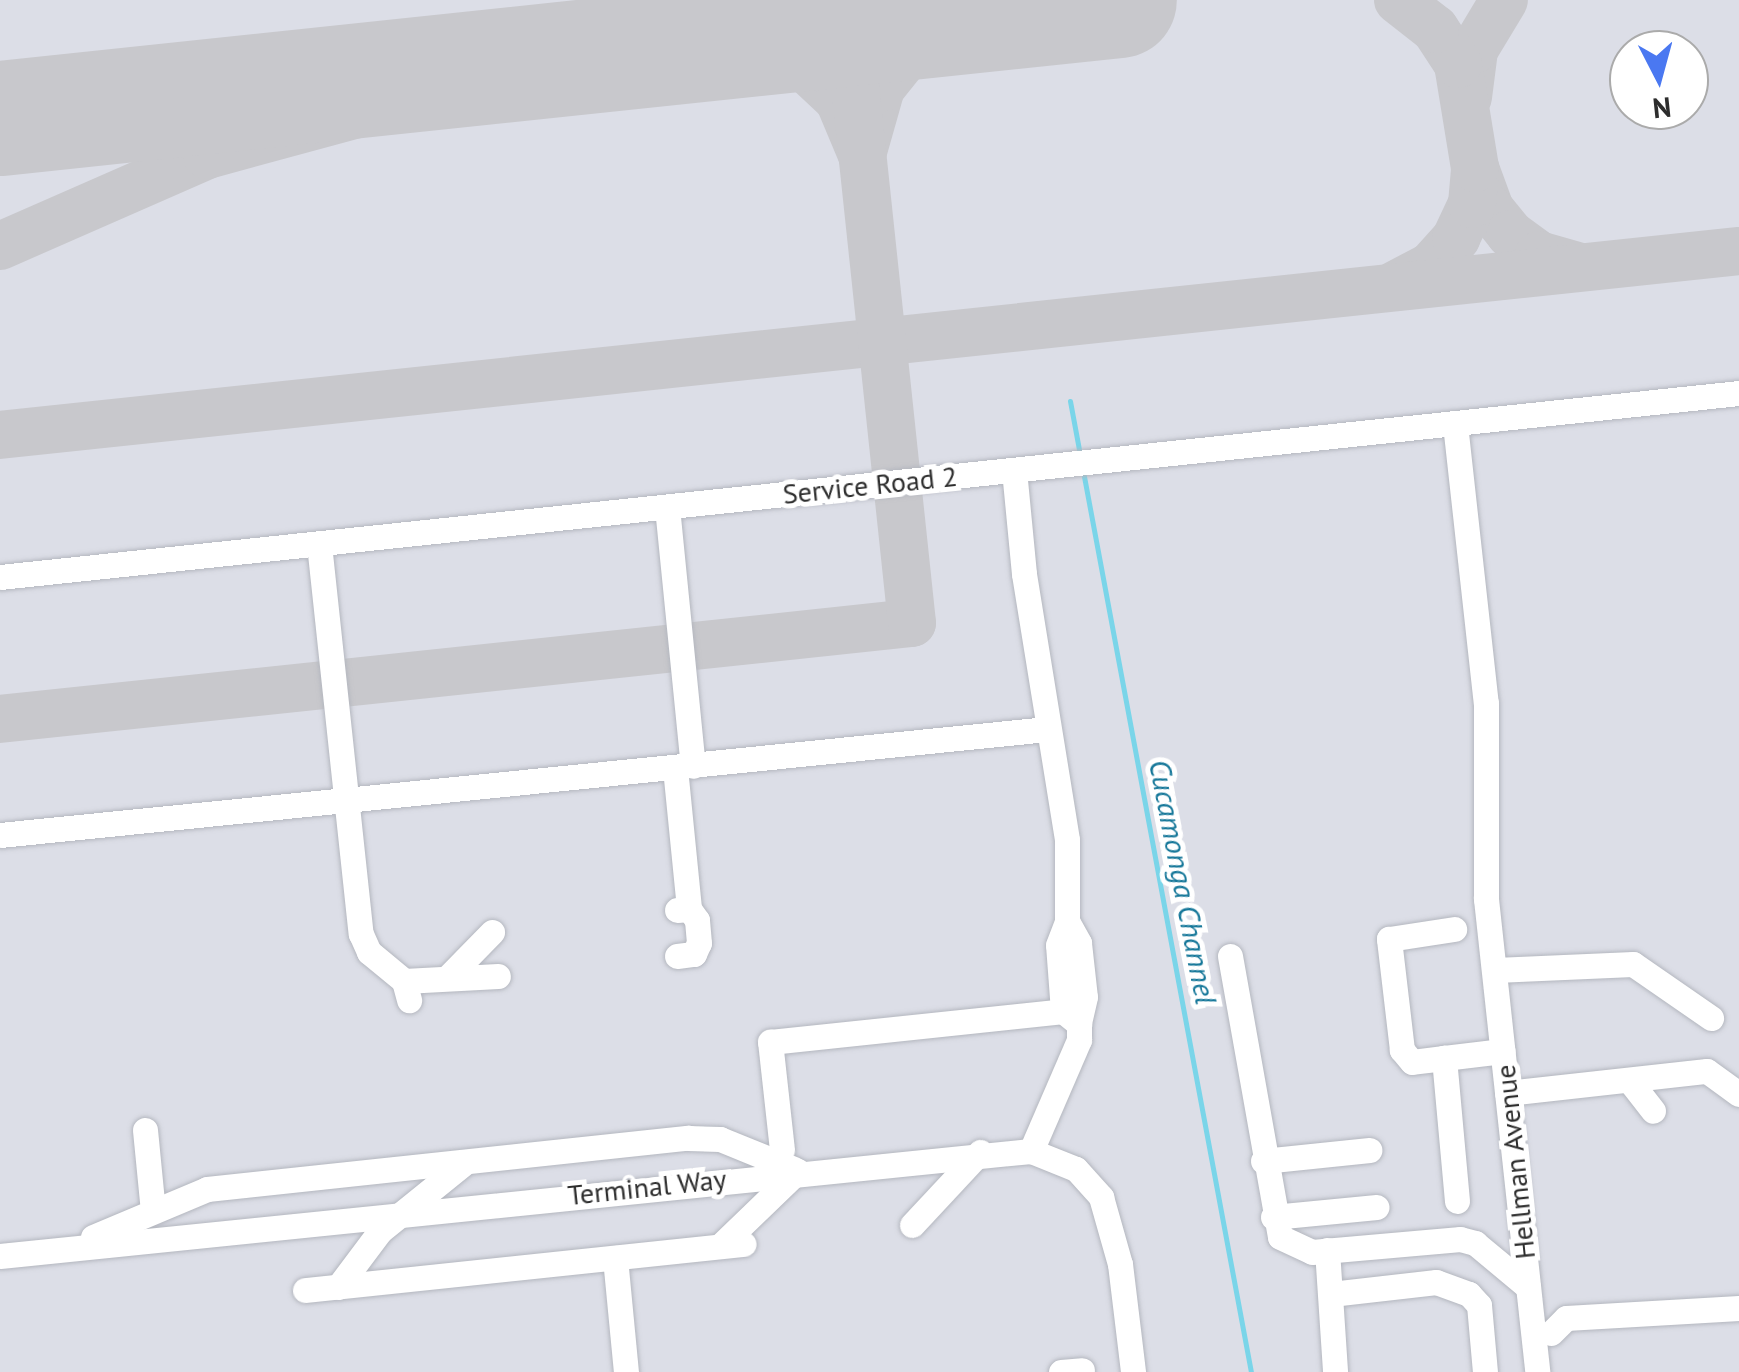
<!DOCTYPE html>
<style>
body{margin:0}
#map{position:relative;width:1739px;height:1372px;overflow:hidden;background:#eee7e1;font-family:"PT Sans",sans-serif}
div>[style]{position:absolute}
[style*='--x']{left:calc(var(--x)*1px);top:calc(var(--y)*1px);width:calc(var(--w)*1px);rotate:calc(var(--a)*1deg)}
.airport>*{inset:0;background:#dcdee7}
.stream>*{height:5px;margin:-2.5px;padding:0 2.5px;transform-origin:2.5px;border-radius:2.5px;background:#7ad5e9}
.taxiway>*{height:48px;margin:-24px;padding:0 24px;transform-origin:24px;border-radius:24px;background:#c8c8cc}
.runway>*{height:115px;margin:-57.5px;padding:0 57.5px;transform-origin:57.5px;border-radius:57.5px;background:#c8c8cc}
.roads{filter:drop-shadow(0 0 2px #b4b7bf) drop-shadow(0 0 2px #b4b7bf)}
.minor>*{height:25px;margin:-12.5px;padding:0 12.5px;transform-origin:12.5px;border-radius:12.5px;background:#fff}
span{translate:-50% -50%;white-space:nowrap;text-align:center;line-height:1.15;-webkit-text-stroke:10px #fff;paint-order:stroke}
.street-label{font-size:28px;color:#2d2d2d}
.water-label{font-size:30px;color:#157799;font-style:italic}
.north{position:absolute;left:1609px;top:30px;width:100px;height:100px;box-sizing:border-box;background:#fff;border:2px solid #ababab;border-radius:50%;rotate:174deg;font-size:28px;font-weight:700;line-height:40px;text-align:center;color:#2d2d2d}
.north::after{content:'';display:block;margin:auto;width:35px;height:45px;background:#4a78f1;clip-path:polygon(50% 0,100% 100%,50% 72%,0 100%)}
</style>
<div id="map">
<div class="airport">
<div style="clip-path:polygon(evenodd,0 0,1739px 0,1739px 1372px,0 1372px,0 0,1629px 50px,1689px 50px,1689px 110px,1629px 110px,1629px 50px)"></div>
</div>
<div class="stream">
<div style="--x:1070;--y:401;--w:55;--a:79.5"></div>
<div style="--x:1083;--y:471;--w:917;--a:79.44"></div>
</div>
<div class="taxiway">
<div style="--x:706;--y:45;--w:56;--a:5.1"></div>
<div style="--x:762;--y:50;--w:48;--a:23.4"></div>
<div style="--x:806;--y:69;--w:45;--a:43.2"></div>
<div style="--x:839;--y:100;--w:60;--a:67.3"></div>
<div style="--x:862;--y:155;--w:70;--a:-74.2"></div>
<div style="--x:881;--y:88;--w:51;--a:-51.3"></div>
<div style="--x:913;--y:48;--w:27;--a:-33"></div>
<div style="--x:936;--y:33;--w:68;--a:-17.9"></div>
<div style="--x:1468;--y:97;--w:47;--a:-82.7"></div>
<div style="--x:1474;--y:50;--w:58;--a:-59"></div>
<div style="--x:1475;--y:168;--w:44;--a:69.9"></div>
<div style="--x:1490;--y:209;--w:32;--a:51"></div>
<div style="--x:1510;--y:234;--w:36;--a:36"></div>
<div style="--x:1539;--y:255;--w:40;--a:16"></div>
<div style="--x:0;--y:246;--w:226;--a:-23.7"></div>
<div style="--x:207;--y:155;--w:221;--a:-15.2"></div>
<div style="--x:420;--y:97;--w:282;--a:-10.8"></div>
<div style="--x:697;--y:44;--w:62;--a:-21.6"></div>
<div style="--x:755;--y:21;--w:34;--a:-38"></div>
<div style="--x:1395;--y:285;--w:41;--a:-27.8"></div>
<div style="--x:1431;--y:266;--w:38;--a:-48"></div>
<div style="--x:1456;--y:238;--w:38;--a:-65"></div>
<div style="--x:1472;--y:204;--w:36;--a:-85"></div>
<div style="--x:1475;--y:168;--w:105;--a:-99.3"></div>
<div style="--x:1458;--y:64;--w:42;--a:-123.3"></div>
<div style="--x:1435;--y:29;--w:47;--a:-141.9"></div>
<div style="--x:0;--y:435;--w:1749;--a:-6.04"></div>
<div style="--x:0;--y:719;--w:917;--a:-6.01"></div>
<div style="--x:912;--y:623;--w:626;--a:-96.05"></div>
</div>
<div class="runway">
<div style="--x:0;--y:118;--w:1125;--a:-6.02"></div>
</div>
<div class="roads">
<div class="minor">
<div style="--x:1455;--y:424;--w:281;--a:83.7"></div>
<div style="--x:1486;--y:703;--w:196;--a:90"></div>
<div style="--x:1486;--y:899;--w:476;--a:83.8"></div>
<div style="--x:1014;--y:470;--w:104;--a:84.5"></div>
<div style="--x:1024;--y:574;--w:269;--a:80.8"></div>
<div style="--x:1067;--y:840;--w:81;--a:90"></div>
<div style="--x:667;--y:507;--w:260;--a:84.3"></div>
<div style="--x:319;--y:544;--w:392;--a:83.9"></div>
<div style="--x:361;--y:934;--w:20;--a:66"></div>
<div style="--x:369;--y:952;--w:45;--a:39.6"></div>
<div style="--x:404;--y:981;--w:20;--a:75"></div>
<div style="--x:0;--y:577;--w:1749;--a:-6.04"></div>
<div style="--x:675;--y:768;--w:142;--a:84.3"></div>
<div style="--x:0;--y:835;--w:1053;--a:-5.78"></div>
<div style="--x:677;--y:956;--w:17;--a:-7"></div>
<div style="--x:694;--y:954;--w:12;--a:-66"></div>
<div style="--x:699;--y:943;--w:23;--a:-95"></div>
<div style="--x:697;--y:920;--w:14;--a:-126"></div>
<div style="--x:689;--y:909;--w:12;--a:175"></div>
<div style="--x:1230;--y:956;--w:285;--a:79.9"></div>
<div style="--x:1280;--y:1237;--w:35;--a:25"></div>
<div style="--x:1312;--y:1252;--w:149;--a:-5"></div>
<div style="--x:1460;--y:1239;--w:16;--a:15"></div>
<div style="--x:1475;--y:1243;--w:69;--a:39.7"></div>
<div style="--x:1495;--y:970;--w:138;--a:-2.5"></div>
<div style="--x:1633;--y:964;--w:95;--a:34.7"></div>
<div style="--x:448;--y:977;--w:63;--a:-45.6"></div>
<div style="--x:404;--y:981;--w:94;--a:-3"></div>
<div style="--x:1063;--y:1011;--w:66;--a:-94.3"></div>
<div style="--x:1058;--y:945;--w:26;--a:-69"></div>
<div style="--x:1067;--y:921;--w:25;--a:61"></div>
<div style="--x:1079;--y:943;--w:54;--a:83.7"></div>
<div style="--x:1085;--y:997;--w:28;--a:103"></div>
<div style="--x:1444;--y:1058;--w:32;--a:173"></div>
<div style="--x:1412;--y:1062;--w:16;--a:-130"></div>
<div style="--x:1402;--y:1050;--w:112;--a:-96.7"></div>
<div style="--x:1389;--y:939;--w:66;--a:-8.7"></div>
<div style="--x:1629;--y:1080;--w:39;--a:52"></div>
<div style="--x:1507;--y:1093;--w:201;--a:-6.3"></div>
<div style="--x:1707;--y:1071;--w:39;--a:36"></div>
<div style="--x:145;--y:1130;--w:81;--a:84.4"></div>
<div style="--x:782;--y:1150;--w:109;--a:-96.3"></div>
<div style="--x:770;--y:1042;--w:295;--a:-6"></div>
<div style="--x:1063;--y:1011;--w:21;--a:39"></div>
<div style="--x:1079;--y:1024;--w:16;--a:90"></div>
<div style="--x:1079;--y:1040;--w:121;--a:113.4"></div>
<div style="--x:1263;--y:1161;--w:107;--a:-5.9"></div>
<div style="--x:1457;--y:1201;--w:144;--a:-95.2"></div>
<div style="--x:1444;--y:1058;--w:59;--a:-6.8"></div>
<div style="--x:1273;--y:1217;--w:104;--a:-5.5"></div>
<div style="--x:912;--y:1225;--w:100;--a:-47"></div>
<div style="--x:93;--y:1237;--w:124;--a:-22.8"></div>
<div style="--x:207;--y:1189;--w:484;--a:-6.1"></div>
<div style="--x:688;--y:1138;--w:32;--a:2"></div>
<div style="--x:720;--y:1139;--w:80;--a:22.1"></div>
<div style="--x:720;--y:1246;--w:108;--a:-43.9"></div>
<div style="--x:1327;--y:1250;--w:122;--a:86.2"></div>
<div style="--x:0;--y:1256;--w:1036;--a:-5.82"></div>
<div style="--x:1031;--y:1151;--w:48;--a:21.8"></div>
<div style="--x:1076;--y:1169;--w:38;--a:48"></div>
<div style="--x:1101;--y:1197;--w:70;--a:74.2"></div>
<div style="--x:1120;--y:1264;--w:109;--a:83.1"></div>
<div style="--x:615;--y:1258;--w:115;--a:84.5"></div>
<div style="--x:338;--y:1287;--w:70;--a:-53.1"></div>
<div style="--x:380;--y:1231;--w:107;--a:-38.9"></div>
<div style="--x:305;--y:1290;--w:441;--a:-6"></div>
<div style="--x:1331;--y:1294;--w:106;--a:-6.5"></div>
<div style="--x:1436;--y:1282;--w:35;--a:20"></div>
<div style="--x:1469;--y:1294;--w:15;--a:48"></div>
<div style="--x:1479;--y:1305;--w:67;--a:84.9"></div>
<div style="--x:1551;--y:1333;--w:21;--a:-45"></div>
<div style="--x:1566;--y:1318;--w:173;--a:-3.3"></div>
<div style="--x:1061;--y:1372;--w:21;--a:-5"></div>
</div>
</div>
<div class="street-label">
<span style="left:870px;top:485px;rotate:-6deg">Service Road 2</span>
<span style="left:1515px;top:1162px;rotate:-96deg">Hellman Avenue</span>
<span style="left:647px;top:1187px;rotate:-6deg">Terminal Way</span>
</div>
<div class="water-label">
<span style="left:1183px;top:882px;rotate:79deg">Cucamonga Channel</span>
</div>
<div class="north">N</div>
</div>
